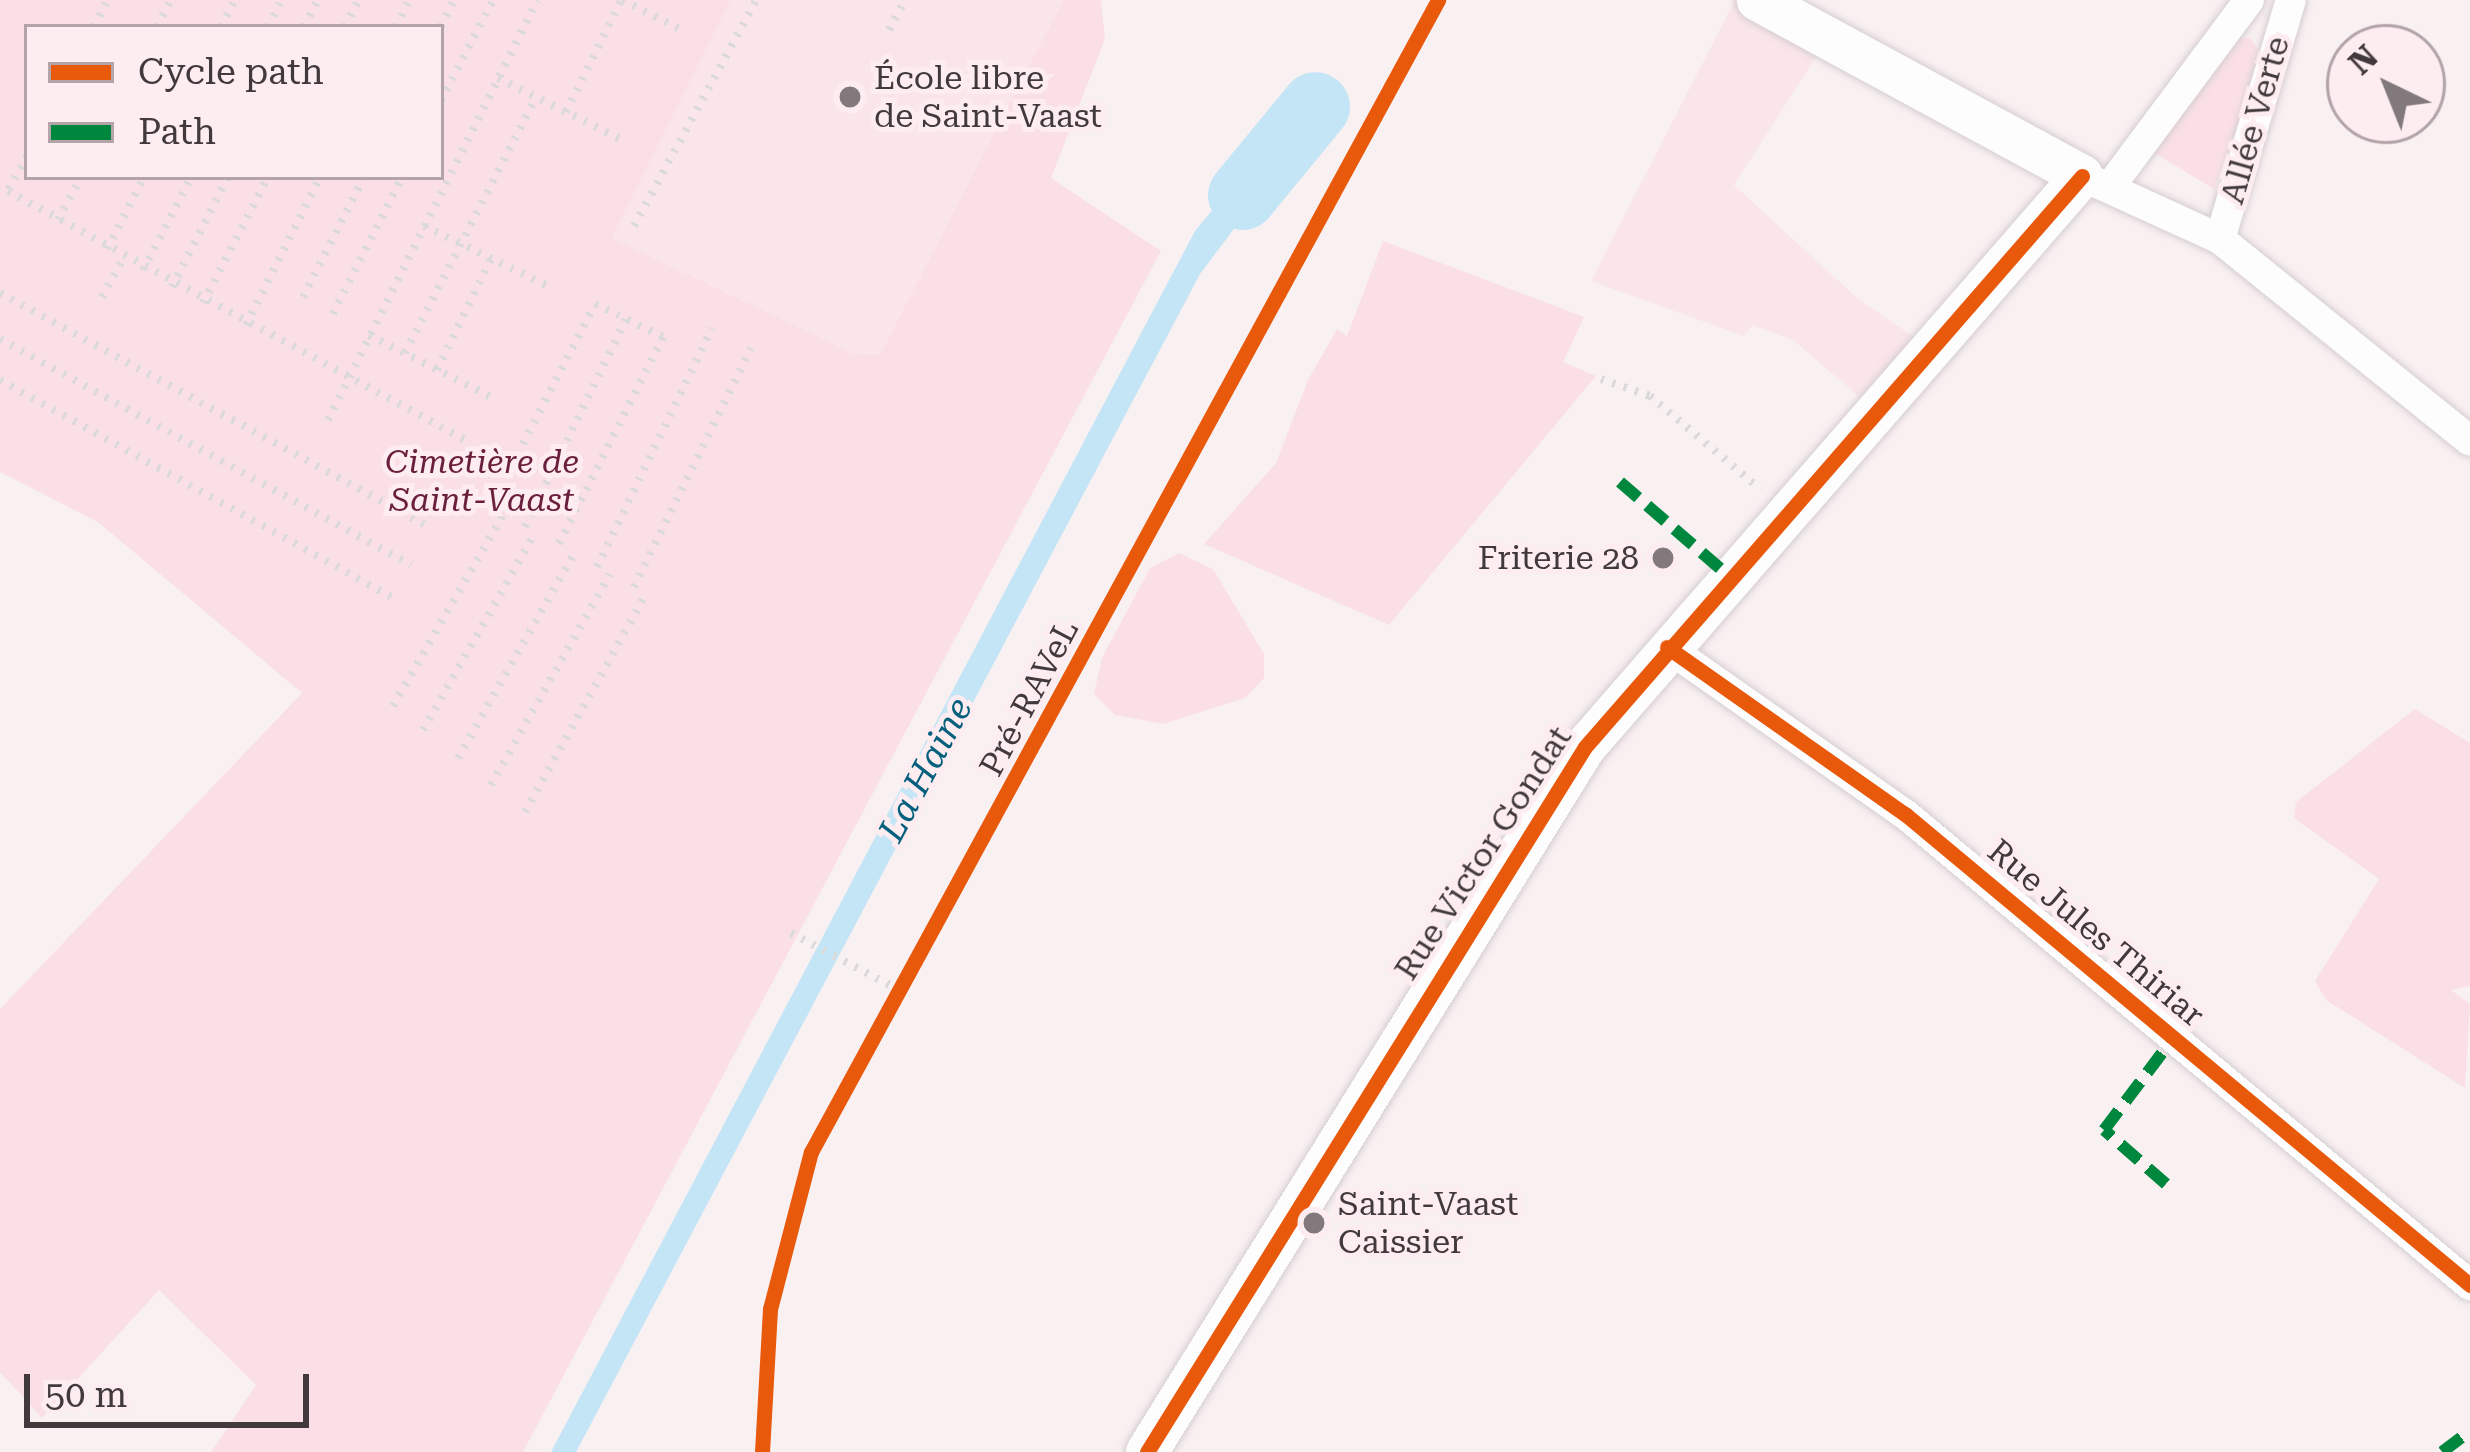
<!DOCTYPE html>
<meta charset="utf-8">
<style>
body{margin:0}
#map{position:relative;width:2470px;height:1452px;overflow:hidden;background:#f9f0f2;font-family:"Roboto Serif",serif}
div>[style]{position:absolute}
[style*='--x']{left:calc(var(--x)*1px);top:calc(var(--y)*1px);width:calc(var(--w)*1px);rotate:calc(var(--a)*1deg)}
.built>*{inset:0;background:#f9e5ea}
.green>*{inset:0;background:#fae0e6}
.water>*{inset:0;background:#c3e5f6}
.river>*{height:69px;margin:-34.5px;padding:0 34.5px;transform-origin:34.5px;border-radius:34.5px;background:#c3e5f6}
.path>*{height:8px;margin-top:-4px;transform-origin:0;background:repeating-linear-gradient(90deg,#dcd9da 0 3px,transparent 0 12px)}
.roads{filter:drop-shadow(0 0 3px #d6ced0) drop-shadow(0 0 3px #d6ced0)}
.street>*{height:30px;margin:-15px;padding:0 15px;transform-origin:15px;border-radius:15px;background:#fefdfd}
.secondary>*{height:42px;margin:-21px;padding:0 21px;transform-origin:21px;border-radius:21px;background:#fefdfd}
.quiet>*{height:12px;margin-top:-6px;transform-origin:0;background:repeating-linear-gradient(90deg,#00873e 0 24px,transparent 0 36px)}
.cycleway>*{height:15px;margin:-7.5px;padding:0 7.5px;transform-origin:7.5px;border-radius:7.5px;background:#e8590c}
.dots>*{width:33px;height:33px;translate:-50% -50%;box-sizing:border-box;border:6px solid #fdecf0;border-radius:50%}
span{translate:-50% -50%;white-space:nowrap;text-align:center;line-height:1.15;-webkit-text-stroke:10px #fdecf0;paint-order:stroke}
.poi-label{font-size:33px;color:#41393b}
.left{translate:0 -50%;text-align:left}
.right{translate:-100% -50%;text-align:right}
.street-label{font-size:33px;color:#41393b}
.park-label{font-size:33px;color:#6a1f3d;font-style:italic}
.water-label{font-size:36px;color:#04607d;font-style:italic}
.legend{position:absolute;left:24px;top:24px;width:420px;height:156px;box-sizing:border-box;background:#fdecf0;border:3px solid #b2a4a8;margin:0;padding:15px 21px;list-style:none;font-size:36px;color:#41393b}
.legend li{display:flex;align-items:center;gap:24px;height:60px}
.legend b{width:60px;border:3px solid #b2a4a8}
.north{position:absolute;left:2326px;top:24px;width:120px;height:120px;box-sizing:border-box;background:#fdecf0;border:3px solid #b2a4a8;border-radius:50%;rotate:317deg;font-size:33px;font-weight:700;line-height:48px;text-align:center;color:#41393b}
.north::after{content:'';display:block;margin:auto;width:42px;height:54px;background:#81797b;clip-path:polygon(50% 0,100% 100%,50% 72%,0 100%)}
.scale{position:absolute;left:24px;top:1374px;width:285px;height:54px;box-sizing:border-box;border:6px solid #41393b;border-top:0;padding-left:15px;font-size:36px;line-height:42px;white-space:nowrap;color:#41393b;-webkit-text-stroke:9px #fdecf0;paint-order:stroke}
</style>
<div id="map">
<div class="built">
<div style="clip-path:polygon(731px 0,1063px 0,881px 355px,855px 354px,612px 238px)"></div>
<div style="clip-path:polygon(1735px 0,1758px 0,1828px 38px,1734px 185px,1858px 299px,1930px 348px,1876px 411px,1793px 340px,1752px 325px,1744px 336px,1591px 281px)"></div>
</div>
<div class="green">
<div style="clip-path:polygon(evenodd,0 0,731px 0,612px 238px,855px 354px,880px 355px,1063px 0,1101px 0,1105px 39px,1051px 178px,1161px 251px,523px 1452px,211px 1452px,256px 1385px,159px 1290px,42px 1418px,0 1372px,0 1009px,302px 693px,98px 522px,0 472px,0 0,27px 27px,441px 27px,441px 177px,27px 177px,27px 27px)"></div>
<div style="clip-path:polygon(2234px 38px,2251px 38px,2262px 58px,2214px 189px,2153px 152px)"></div>
<div style="clip-path:polygon(1383px 241px,1584px 317px,1563px 362px,1596px 376px,1389px 625px,1204px 544px,1276px 463px,1308px 380px,1337px 329px,1347px 336px)"></div>
<div style="clip-path:polygon(1179px 553px,1213px 569px,1264px 654px,1264px 678px,1245px 698px,1163px 724px,1115px 715px,1094px 694px,1102px 658px,1150px 568px)"></div>
<div style="clip-path:polygon(2415px 709px,2470px 743px,2470px 986px,2451px 990px,2470px 1004px,2465px 1088px,2326px 1000px,2315px 981px,2379px 879px,2294px 818px,2296px 802px)"></div>
</div>
<div class="water">
<div style="clip-path:polygon(1292px 114px,1310px 128px,1200px 274px,576px 1452px,551px 1452px,1195px 231px)"></div>
</div>
<div class="river">
<div style="--x:1242;--y:195;--w:115;--a:-50.6"></div>
</div>
<div class="path">
<div style="--x:622;--y:0;--w:63;--a:26.6"></div>
<div style="--x:94;--y:27;--w:30;--a:-63"></div>
<div style="--x:157;--y:27;--w:30;--a:-63"></div>
<div style="--x:221;--y:27;--w:30;--a:-63"></div>
<div style="--x:268;--y:27;--w:30;--a:-63"></div>
<div style="--x:304;--y:27;--w:30;--a:-63"></div>
<div style="--x:345;--y:27;--w:30;--a:-63"></div>
<div style="--x:396;--y:27;--w:30;--a:-64"></div>
<div style="--x:441;--y:27;--w:30;--a:-64"></div>
<div style="--x:889;--y:30;--w:34;--a:-62"></div>
<div style="--x:498;--y:78;--w:136;--a:26.6"></div>
<div style="--x:441;--y:101;--w:114;--a:-62.8"></div>
<div style="--x:566;--y:112;--w:125;--a:-63.8"></div>
<div style="--x:27;--y:155;--w:41;--a:117.8"></div>
<div style="--x:8;--y:191;--w:527;--a:28.56"></div>
<div style="--x:58;--y:220;--w:49;--a:-61.9"></div>
<div style="--x:424;--y:226;--w:138;--a:25.8"></div>
<div style="--x:634;--y:226;--w:257;--a:-61.6"></div>
<div style="--x:107;--y:249;--w:81;--a:-62.8"></div>
<div style="--x:143;--y:270;--w:105;--a:-62.7"></div>
<div style="--x:172;--y:287;--w:123;--a:-63"></div>
<div style="--x:0;--y:293;--w:490;--a:28.6"></div>
<div style="--x:102;--y:297;--w:43;--a:-61.1"></div>
<div style="--x:303;--y:297;--w:135;--a:-63.1"></div>
<div style="--x:203;--y:303;--w:142;--a:-62.7"></div>
<div style="--x:333;--y:314;--w:153;--a:-63.3"></div>
<div style="--x:246;--y:325;--w:165;--a:-63.4"></div>
<div style="--x:369;--y:335;--w:139;--a:26.9"></div>
<div style="--x:0;--y:339;--w:469;--a:28.8"></div>
<div style="--x:405;--y:353;--w:288;--a:-62.9"></div>
<div style="--x:437;--y:370;--w:123;--a:-64.1"></div>
<div style="--x:1601;--y:379;--w:52;--a:19.1"></div>
<div style="--x:1650;--y:396;--w:144;--a:40.2"></div>
<div style="--x:0;--y:380;--w:452;--a:29"></div>
<div style="--x:328;--y:420;--w:469;--a:-63.5"></div>
<div style="--x:490;--y:508;--w:229;--a:-62.8"></div>
<div style="--x:595;--y:304;--w:76;--a:25.9"></div>
<div style="--x:663;--y:337;--w:234;--a:116.7"></div>
<div style="--x:525;--y:527;--w:231;--a:-64.1"></div>
<div style="--x:597;--y:567;--w:265;--a:-64.3"></div>
<div style="--x:634;--y:587;--w:266;--a:-63.9"></div>
<div style="--x:393;--y:706;--w:220;--a:-60.1"></div>
<div style="--x:423;--y:730;--w:227;--a:-60.4"></div>
<div style="--x:458;--y:758;--w:235;--a:-60.4"></div>
<div style="--x:491;--y:785;--w:242;--a:-60.6"></div>
<div style="--x:525;--y:812;--w:249;--a:-61"></div>
<div style="--x:791;--y:933;--w:129;--a:27.8"></div>
</div>
<div class="roads">
<div class="street">
<div style="--x:2082;--y:176;--w:152;--a:24.5"></div>
<div style="--x:2220;--y:239;--w:321;--a:38.9"></div>
<div style="--x:2109;--y:188;--w:234;--a:-53.3"></div>
<div style="--x:2220;--y:239;--w:249;--a:-73.5"></div>
<div style="--x:1667;--y:647;--w:291;--a:35.1"></div>
<div style="--x:1905;--y:814;--w:736;--a:39.82"></div>
</div>
<div class="secondary">
<div style="--x:1147;--y:1452;--w:830;--a:-58.15"></div>
<div style="--x:1585;--y:747;--w:757;--a:-48.96"></div>
<div style="--x:2082;--y:176;--w:369;--a:-151.5"></div>
</div>
</div>
<div class="quiet">
<div style="--x:1620;--y:482;--w:144;--a:40.8"></div>
<div style="--x:2166;--y:1184;--w:82;--a:-138.9"></div>
<div style="--x:2104;--y:1130;--w:116;--a:-53"></div>
<div style="--x:2442;--y:1452;--w:35;--a:-37"></div>
</div>
<div class="cycleway">
<div style="--x:1667;--y:647;--w:291;--a:35.1"></div>
<div style="--x:1905;--y:814;--w:736;--a:39.82"></div>
<div style="--x:762;--y:1452;--w:143;--a:-86.8"></div>
<div style="--x:770;--y:1309;--w:162;--a:-75.4"></div>
<div style="--x:811;--y:1152;--w:1312;--a:-61.44"></div>
<div style="--x:1147;--y:1452;--w:830;--a:-58.15"></div>
<div style="--x:1585;--y:747;--w:757;--a:-48.96"></div>
</div>
<div class="dots">
<div style="left:850px;top:97px;background:#81797b"></div>
<div style="left:1663px;top:558px;background:#81797b"></div>
<div style="left:1314px;top:1223px;background:#81797b"></div>
</div>
<div class="poi-label">
<span class="left" style="left:874px;top:97px">École libre<br>de Saint-Vaast</span>
<span class="right" style="left:1639px;top:558px">Friterie 28</span>
<span class="left" style="left:1338px;top:1223px">Saint-Vaast<br>Caissier</span>
</div>
<div class="street-label">
<span style="left:2255px;top:120px;rotate:-74deg">Allée Verte</span>
<span style="left:1029px;top:698px;rotate:-62deg">Pré-RAVeL</span>
<span style="left:1483px;top:853px;rotate:-57deg">Rue Victor Gondat</span>
<span style="left:2096px;top:933px;rotate:40deg">Rue Jules Thiriar</span>
</div>
<div class="park-label">
<span style="left:482px;top:481px">Cimetière de<br>Saint-Vaast</span>
</div>
<div class="water-label">
<span style="left:926px;top:770px;rotate:-62deg">La Haine</span>
</div>
<ul class="legend">
<li><b style="height:15px;background:#e8590c"></b>Cycle path</li>
<li><b style="height:15px;background:#00873e"></b>Path</li>
</ul>
<div class="north">N</div>
<div class="scale">50 m</div>
</div>
